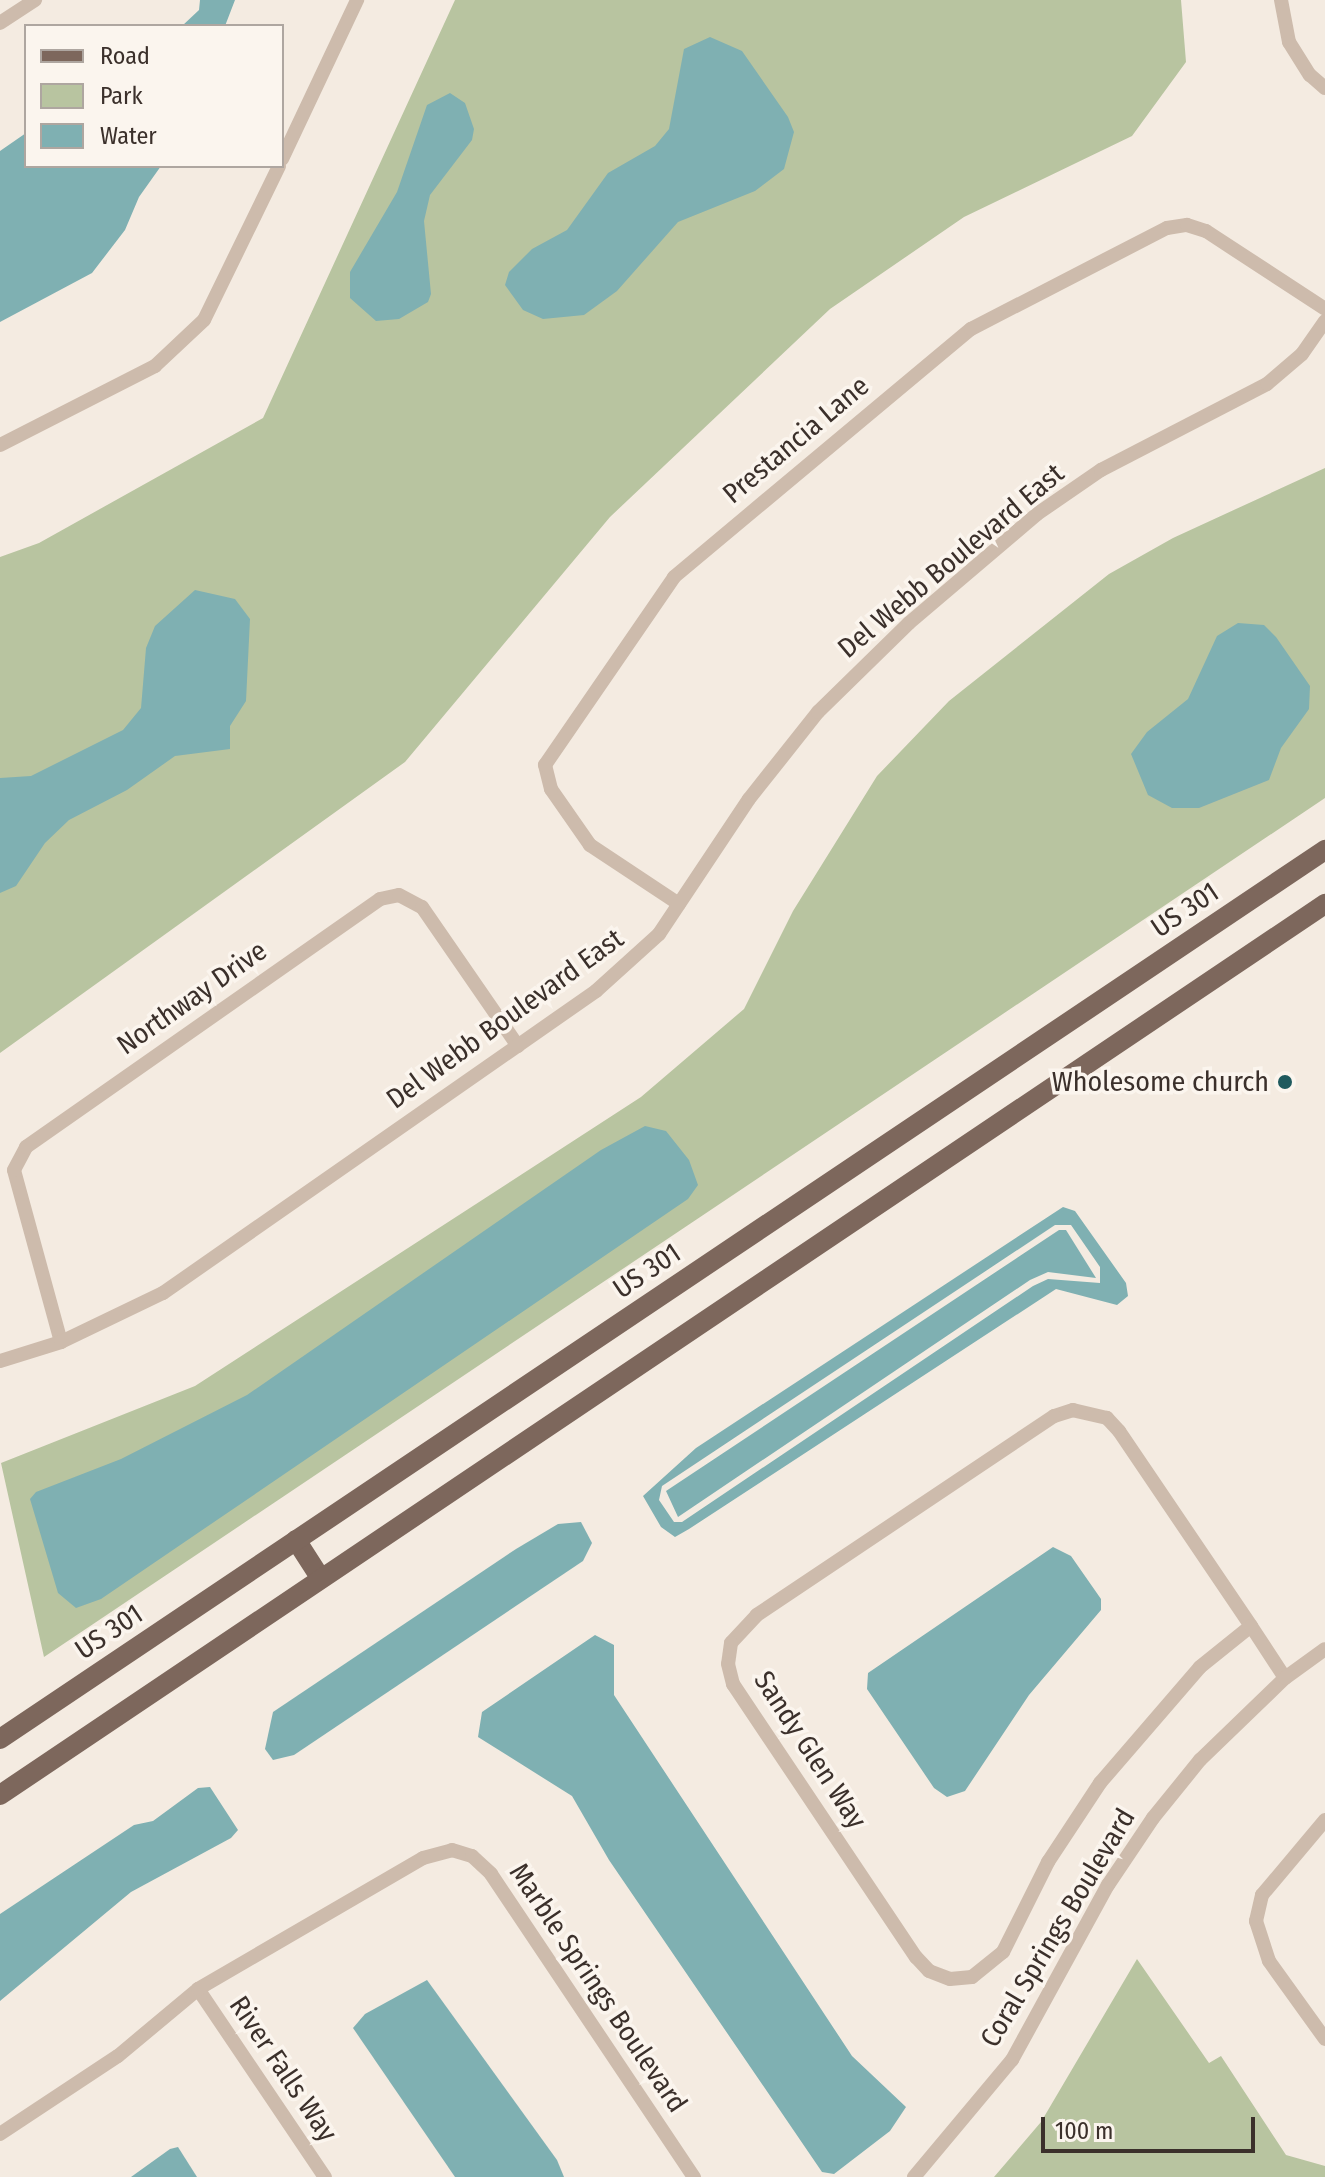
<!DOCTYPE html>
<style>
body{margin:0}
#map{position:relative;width:1325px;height:2177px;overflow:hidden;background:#f4ebe1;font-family:"Fira Sans Condensed",sans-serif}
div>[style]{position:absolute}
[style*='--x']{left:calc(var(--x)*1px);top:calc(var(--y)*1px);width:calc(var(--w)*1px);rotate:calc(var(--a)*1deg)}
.green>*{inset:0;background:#b8c4a0}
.water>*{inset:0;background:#7fb0b2}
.minor>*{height:14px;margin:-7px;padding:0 7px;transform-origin:7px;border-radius:7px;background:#cdbbac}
.primary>*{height:20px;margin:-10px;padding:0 10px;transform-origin:10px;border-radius:10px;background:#7d675c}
.dots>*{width:22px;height:22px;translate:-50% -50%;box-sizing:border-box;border:4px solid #fbf5ee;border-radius:50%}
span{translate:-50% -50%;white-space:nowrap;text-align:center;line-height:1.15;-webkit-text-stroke:7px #fbf5ee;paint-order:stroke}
.street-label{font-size:28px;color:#3b302b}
.poi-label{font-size:28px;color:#3b302b}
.right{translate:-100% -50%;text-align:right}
.legend{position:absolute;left:24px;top:24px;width:260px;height:144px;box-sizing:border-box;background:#fbf5ee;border:2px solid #aea6a0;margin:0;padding:10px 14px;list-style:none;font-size:24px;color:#3b302b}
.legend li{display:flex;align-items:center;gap:16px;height:40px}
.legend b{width:40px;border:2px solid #aea6a0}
.scale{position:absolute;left:1041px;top:2117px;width:214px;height:36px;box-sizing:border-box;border:4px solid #3b302b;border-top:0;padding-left:10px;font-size:24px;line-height:28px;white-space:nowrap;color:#3b302b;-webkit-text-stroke:6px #fbf5ee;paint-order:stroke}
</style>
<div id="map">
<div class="green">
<div style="clip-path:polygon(455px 0,1181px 0,1186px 62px,1132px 136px,964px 217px,830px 309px,610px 517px,405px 762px,0 1053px,0 557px,39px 543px,263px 418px)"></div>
<div style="clip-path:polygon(1325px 468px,1325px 798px,44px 1657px,1px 1463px,195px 1386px,641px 1097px,744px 1009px,793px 911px,877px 776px,949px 701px,1109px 574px,1173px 538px)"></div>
<div style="clip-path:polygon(1137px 1959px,1209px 2063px,1221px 2056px,1286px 2155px,1325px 2166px,1325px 2177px,994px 2177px,1041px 2122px)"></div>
</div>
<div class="water">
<div style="clip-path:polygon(200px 0,235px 0,225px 26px,182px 26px,199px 10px)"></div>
<div style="clip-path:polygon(710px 37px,742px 51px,788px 117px,794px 132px,784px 169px,755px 191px,678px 222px,617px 291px,584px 315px,543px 319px,523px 310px,505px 285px,509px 272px,532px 249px,567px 230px,608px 173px,655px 146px,669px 129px,684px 49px)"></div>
<div style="clip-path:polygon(450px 93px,465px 103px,474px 129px,472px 140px,430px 195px,424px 221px,431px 294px,428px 302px,399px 319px,376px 321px,350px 298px,350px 272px,397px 192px,427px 105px)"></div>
<div style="clip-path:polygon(26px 133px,26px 166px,161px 166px,139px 197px,125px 230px,92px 273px,0 322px,0 151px)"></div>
<div style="clip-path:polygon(195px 590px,235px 599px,250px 619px,246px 701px,230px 726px,230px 749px,175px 756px,127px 790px,69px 820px,45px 843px,16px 886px,0 893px,0 778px,31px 776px,123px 730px,141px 708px,146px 648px,155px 626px)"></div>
<div style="clip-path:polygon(1238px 623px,1264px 625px,1276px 637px,1310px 686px,1309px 709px,1281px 748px,1269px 780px,1199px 808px,1172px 808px,1148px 795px,1131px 754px,1147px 732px,1188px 699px,1217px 636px)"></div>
<div style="clip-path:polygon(645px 1126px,666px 1131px,689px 1160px,698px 1185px,688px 1199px,101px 1599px,76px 1608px,58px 1593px,30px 1499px,36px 1492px,121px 1459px,247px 1395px,601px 1150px)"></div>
<div style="clip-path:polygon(evenodd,1063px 1207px,1075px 1211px,1126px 1283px,1128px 1296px,1117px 1305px,1056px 1289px,689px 1529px,675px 1537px,661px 1527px,643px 1496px,696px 1448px,1063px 1207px,1055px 1225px,1071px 1225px,1100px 1267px,1100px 1283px,1048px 1279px,1033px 1286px,682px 1522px,674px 1522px,659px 1500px,662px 1486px,1055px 1225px)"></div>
<div style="clip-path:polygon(1059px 1230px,1066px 1230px,1096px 1278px,1048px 1272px,1030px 1280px,678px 1517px,666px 1491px)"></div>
<div style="clip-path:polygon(581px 1522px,592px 1543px,583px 1561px,294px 1755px,273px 1760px,265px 1749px,273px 1712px,516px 1549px,558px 1524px)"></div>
<div style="clip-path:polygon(1053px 1547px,1071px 1556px,1101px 1599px,1101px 1610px,1029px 1695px,965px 1791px,947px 1797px,934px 1788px,867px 1689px,868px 1673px)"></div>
<div style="clip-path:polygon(595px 1635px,614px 1645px,614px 1695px,852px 2056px,906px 2107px,890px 2131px,834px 2174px,822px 2172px,609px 1860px,572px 1796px,478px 1737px,482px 1712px)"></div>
<div style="clip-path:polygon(210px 1787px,238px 1830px,231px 1838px,131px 1892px,0 2001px,0 1914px,134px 1825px,153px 1821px,198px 1788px)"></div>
<div style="clip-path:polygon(427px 1980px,557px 2160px,564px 2177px,455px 2177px,353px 2028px,365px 2014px)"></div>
<div style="clip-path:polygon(178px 2147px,197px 2177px,131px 2177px,170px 2149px)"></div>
</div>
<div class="minor">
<div style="--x:1281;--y:0;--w:43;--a:79.2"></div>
<div style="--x:1289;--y:42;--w:39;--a:58"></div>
<div style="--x:1310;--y:75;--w:20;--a:41"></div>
<div style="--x:0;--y:23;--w:42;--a:-33.3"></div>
<div style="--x:282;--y:159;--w:176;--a:-64.7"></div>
<div style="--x:0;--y:445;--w:174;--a:-27"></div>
<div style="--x:155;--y:366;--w:67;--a:-43.2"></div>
<div style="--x:204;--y:320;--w:171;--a:-64"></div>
<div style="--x:679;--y:904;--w:107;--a:-146.5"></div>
<div style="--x:590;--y:845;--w:68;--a:-124.9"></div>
<div style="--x:551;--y:789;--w:25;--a:-104"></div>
<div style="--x:545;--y:765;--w:228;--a:-55.5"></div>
<div style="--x:674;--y:577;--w:387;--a:-39.9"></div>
<div style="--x:971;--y:329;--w:220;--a:-27.3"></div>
<div style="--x:1167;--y:228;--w:20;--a:-9"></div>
<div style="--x:1187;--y:225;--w:20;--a:18"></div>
<div style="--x:1206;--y:231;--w:142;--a:33.2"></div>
<div style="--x:61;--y:1342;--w:178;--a:-105.3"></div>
<div style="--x:14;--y:1170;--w:26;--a:-62"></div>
<div style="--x:26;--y:1147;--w:432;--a:-35"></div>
<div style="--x:380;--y:899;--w:19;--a:-12"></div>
<div style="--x:399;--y:895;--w:26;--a:28"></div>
<div style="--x:422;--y:907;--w:169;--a:55.4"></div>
<div style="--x:0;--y:1361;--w:64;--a:-17.3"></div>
<div style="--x:61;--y:1342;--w:113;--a:-25.7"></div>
<div style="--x:163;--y:1293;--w:528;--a:-34.89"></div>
<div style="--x:596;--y:991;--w:85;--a:-42.1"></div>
<div style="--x:659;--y:934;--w:162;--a:-56.3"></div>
<div style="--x:749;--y:799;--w:111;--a:-51.6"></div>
<div style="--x:818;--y:712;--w:127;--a:-44.4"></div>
<div style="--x:909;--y:623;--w:168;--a:-40.4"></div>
<div style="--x:1037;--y:514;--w:78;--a:-34.5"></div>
<div style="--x:1101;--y:470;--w:187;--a:-27.4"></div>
<div style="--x:1267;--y:384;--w:46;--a:-40.6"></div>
<div style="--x:1302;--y:354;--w:40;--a:-55.1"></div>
<div style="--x:1251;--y:1626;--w:235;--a:-124.1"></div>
<div style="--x:1119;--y:1431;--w:18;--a:-133"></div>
<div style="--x:1107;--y:1418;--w:35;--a:-167"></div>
<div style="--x:1073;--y:1410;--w:20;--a:162"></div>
<div style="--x:1054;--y:1416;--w:358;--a:146.2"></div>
<div style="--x:757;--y:1615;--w:38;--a:133"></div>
<div style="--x:731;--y:1643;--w:21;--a:98"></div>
<div style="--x:728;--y:1664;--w:21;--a:76"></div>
<div style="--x:733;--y:1684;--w:329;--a:56.2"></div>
<div style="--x:916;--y:1957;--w:19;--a:47"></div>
<div style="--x:929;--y:1971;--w:22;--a:21"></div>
<div style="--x:950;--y:1979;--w:22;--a:-5"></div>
<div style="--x:972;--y:1977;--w:40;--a:-39"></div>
<div style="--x:1003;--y:1952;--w:101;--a:-63.4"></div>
<div style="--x:1048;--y:1862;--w:95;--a:-56.6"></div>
<div style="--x:1100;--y:1783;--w:153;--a:-49.2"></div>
<div style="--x:1200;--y:1667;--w:65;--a:-38.8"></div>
<div style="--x:1251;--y:1626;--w:62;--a:56.8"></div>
<div style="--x:1325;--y:1820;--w:98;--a:130"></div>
<div style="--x:1262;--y:1895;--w:27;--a:103"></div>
<div style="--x:1256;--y:1921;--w:42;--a:72"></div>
<div style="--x:1269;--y:1961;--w:96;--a:54.3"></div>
<div style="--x:198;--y:1989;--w:227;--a:56"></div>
<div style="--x:0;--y:2134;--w:141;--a:-33.5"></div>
<div style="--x:118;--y:2056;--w:104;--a:-39.9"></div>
<div style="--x:198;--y:1989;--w:260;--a:-30.2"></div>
<div style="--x:423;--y:1858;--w:30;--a:-15"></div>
<div style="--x:452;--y:1850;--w:21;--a:17"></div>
<div style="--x:472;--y:1856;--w:26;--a:43"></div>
<div style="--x:491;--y:1874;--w:365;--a:56.2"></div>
<div style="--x:914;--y:2177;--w:153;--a:-50.1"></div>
<div style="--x:1012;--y:2060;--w:200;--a:-61.3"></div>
<div style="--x:1108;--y:1885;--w:81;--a:-56.1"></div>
<div style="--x:1153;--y:1818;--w:75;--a:-51"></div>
<div style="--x:1200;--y:1760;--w:118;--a:-44"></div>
<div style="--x:1285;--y:1678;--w:49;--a:-35.9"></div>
</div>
<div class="primary">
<div style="--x:296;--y:1540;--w:46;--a:57.3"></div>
<div style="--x:0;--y:1739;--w:1596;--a:-33.86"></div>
<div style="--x:0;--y:1795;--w:1597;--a:-33.92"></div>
</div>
<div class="dots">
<div style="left:1285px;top:1082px;background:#1f5a5e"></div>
</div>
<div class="street-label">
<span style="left:796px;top:440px;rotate:-40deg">Prestancia Lane</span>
<span style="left:951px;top:561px;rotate:-40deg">Del Webb Boulevard East</span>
<span style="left:1185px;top:910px;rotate:-34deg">US 301</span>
<span style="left:192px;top:998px;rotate:-35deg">Northway Drive</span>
<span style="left:505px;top:1019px;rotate:-36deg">Del Webb Boulevard East</span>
<span style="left:647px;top:1271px;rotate:-34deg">US 301</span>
<span style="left:109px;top:1632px;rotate:-34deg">US 301</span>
<span style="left:810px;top:1750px;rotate:57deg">Sandy Glen Way</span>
<span style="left:1058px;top:1928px;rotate:-59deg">Coral Springs Boulevard</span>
<span style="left:598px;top:1988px;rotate:56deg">Marble Springs Boulevard</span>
<span style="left:283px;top:2069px;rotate:56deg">River Falls Way</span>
</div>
<div class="poi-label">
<span class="right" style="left:1269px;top:1082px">Wholesome church</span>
</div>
<ul class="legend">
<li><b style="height:10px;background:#7d675c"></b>Road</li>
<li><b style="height:22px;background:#b8c4a0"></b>Park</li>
<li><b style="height:22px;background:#7fb0b2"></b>Water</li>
</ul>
<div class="scale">100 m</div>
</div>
